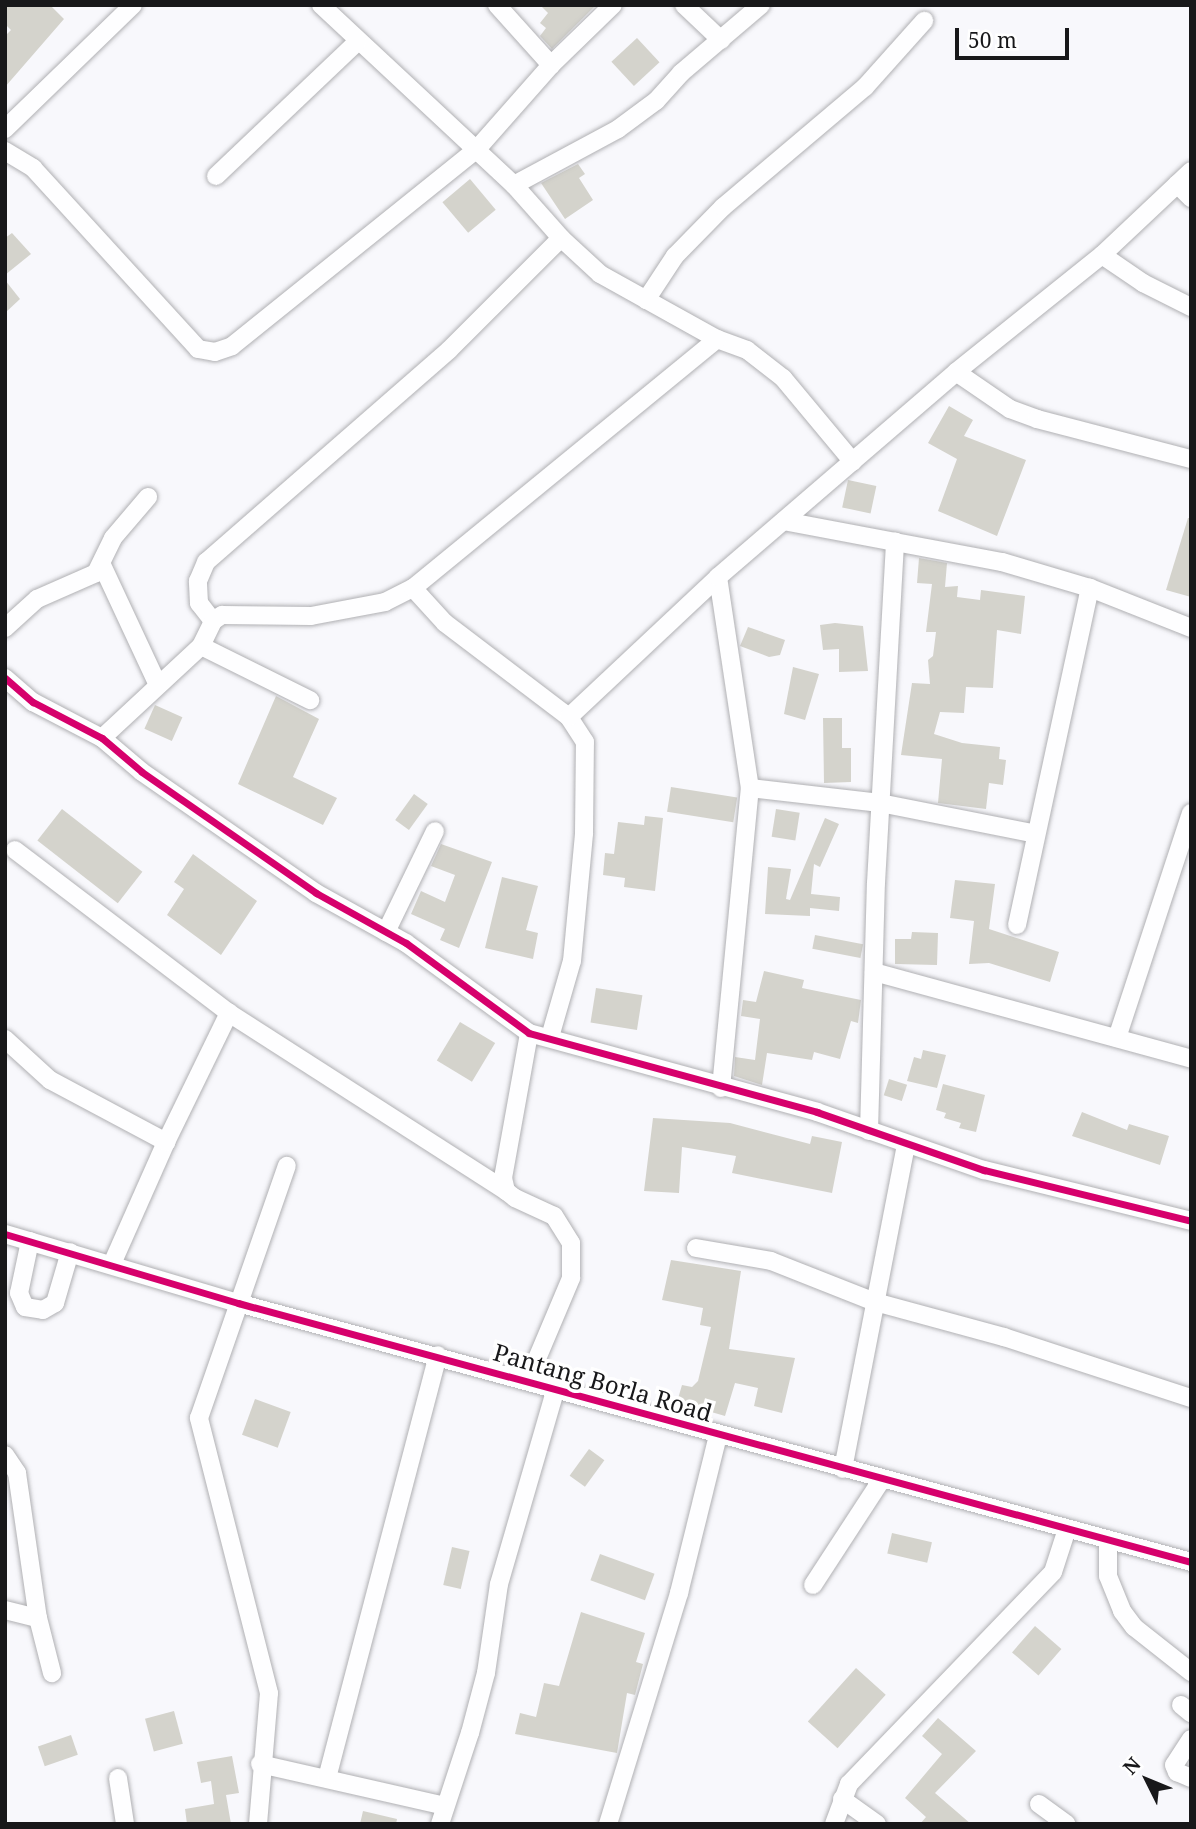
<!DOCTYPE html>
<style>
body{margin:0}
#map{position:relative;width:1196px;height:1829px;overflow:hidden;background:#f8f8fc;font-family:"Noto Serif",serif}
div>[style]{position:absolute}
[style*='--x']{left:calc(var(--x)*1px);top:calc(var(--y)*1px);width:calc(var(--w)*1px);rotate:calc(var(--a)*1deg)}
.building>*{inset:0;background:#d4d3cc;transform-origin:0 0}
.roads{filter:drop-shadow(0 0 2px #b0b0b3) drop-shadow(0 0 2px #b0b0b3)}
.minor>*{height:18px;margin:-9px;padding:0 9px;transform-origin:9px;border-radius:9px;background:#fefeff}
.cycleway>*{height:7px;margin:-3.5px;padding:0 3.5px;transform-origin:3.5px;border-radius:3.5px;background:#d6006c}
span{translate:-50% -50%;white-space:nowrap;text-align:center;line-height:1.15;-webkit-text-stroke:7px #fff;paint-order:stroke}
.street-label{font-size:24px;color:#18181a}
.frame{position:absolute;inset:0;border:7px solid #18181a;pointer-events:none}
.north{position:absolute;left:1112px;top:1745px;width:70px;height:70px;-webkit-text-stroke:5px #fff;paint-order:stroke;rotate:313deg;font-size:19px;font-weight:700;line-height:28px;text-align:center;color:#18181a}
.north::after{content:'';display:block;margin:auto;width:24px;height:32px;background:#18181a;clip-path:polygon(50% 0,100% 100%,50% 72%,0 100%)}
.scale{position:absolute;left:955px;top:28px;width:114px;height:32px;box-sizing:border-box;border:4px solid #18181a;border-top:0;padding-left:9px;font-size:21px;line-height:24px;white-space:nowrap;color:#18181a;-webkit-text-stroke:5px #fff;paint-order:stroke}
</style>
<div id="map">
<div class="building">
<div style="clip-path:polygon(5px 5px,50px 5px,64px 19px,5px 87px,5px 36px,11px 30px,5px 24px)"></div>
<div style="clip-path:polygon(540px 5px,596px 5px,552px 49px,540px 36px,546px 28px,540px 23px,548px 13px)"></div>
<div style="left:637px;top:38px;width:33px;height:35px;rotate:47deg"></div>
<div style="clip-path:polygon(578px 164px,585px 174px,579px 178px,593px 200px,565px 219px,541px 183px)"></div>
<div style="left:470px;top:179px;width:40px;height:36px;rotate:50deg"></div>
<div style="clip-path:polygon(12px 233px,31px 254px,5px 275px,5px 238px)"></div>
<div style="clip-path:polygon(5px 280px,20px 299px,5px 313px)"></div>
<div style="clip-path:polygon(949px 406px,973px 420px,964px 436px,1026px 460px,997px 536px,938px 511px,957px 459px,928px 443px)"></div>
<div style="left:848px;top:480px;width:29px;height:28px;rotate:12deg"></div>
<div style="clip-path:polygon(1188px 518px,1191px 518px,1191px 597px,1166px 590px)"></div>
<div style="clip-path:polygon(919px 558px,947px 563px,945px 587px,958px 586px,957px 597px,980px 600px,981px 590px,1025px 596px,1021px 634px,997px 630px,993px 688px,966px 687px,964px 713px,940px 712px,934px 734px,962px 743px,1000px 747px,999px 759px,1006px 760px,1003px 785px,989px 783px,986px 809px,938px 803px,942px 759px,901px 755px,912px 683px,930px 684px,928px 660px,933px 656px,936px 632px,926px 632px,932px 584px,917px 583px)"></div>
<div style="clip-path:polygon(835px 623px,863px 626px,868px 671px,839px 672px,839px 649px,823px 650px,820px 625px)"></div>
<div style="clip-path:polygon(748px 627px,785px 640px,780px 655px,769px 657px,740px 646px)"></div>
<div style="clip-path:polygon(793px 667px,819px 674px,805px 720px,784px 714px)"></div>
<div style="clip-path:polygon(276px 696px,319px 719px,293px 777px,337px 798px,323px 825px,238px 784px)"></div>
<div style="left:155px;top:705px;width:30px;height:26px;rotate:24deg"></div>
<div style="clip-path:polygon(823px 718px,842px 718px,842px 748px,851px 748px,851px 782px,824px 783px)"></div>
<div style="left:671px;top:787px;width:67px;height:25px;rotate:9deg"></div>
<div style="left:414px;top:794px;width:17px;height:32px;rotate:36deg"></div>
<div style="left:62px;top:809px;width:102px;height:40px;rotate:38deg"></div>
<div style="left:776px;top:809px;width:24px;height:28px;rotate:9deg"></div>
<div style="clip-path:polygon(645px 816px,663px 818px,655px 891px,624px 887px,625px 878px,603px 875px,605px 853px,614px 854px,618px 822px,644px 825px)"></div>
<div style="clip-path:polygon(825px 818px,839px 824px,820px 867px,814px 864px,811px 894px,840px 897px,839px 911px,810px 908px,810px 916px,765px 914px,768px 867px,791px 869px,786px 899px,790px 900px)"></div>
<div style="clip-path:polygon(441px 844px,492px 862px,459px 948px,440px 940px,445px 929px,411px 914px,421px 891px,445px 902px,455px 875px,431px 866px)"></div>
<div style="clip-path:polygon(193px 854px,257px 901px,221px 955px,167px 915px,184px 889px,174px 882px)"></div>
<div style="clip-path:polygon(502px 877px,538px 886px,526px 930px,538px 933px,533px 959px,485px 948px)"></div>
<div style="clip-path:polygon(955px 880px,995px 884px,989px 929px,1059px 952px,1050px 982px,989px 963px,969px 964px,974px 921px,950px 918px)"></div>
<div style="clip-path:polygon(912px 932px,938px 933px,937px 965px,895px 964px,895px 939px,911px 939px)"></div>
<div style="left:815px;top:935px;width:49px;height:14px;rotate:11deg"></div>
<div style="clip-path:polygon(764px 971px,804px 980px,802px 988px,861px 1000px,858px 1023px,851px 1021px,840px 1059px,814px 1052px,812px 1060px,767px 1053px,762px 1085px,734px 1076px,735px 1057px,755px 1060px,760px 1019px,741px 1016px,743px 1000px,756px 1002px)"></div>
<div style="left:596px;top:988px;width:47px;height:35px;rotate:9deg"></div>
<div style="left:460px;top:1022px;width:41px;height:45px;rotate:31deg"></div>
<div style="clip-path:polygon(923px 1050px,946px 1055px,937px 1088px,907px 1081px,914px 1057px,921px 1059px)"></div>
<div style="left:889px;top:1079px;width:19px;height:17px;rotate:18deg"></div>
<div style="clip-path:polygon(943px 1084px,985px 1095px,976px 1132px,959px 1128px,961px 1123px,944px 1118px,946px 1113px,936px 1110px)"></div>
<div style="clip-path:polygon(1082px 1112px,1127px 1130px,1129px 1124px,1169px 1136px,1160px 1165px,1072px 1136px)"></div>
<div style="clip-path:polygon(653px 1118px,730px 1123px,810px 1144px,812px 1136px,842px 1142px,832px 1193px,732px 1173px,736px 1156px,682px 1147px,679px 1193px,644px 1191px)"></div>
<div style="clip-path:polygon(671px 1260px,741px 1271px,729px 1349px,795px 1358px,782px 1413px,754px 1406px,758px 1388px,735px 1383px,725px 1416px,677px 1402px,682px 1385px,692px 1387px,698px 1381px,711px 1327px,700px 1325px,703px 1308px,662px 1300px)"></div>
<div style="left:255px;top:1399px;width:38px;height:38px;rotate:20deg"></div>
<div style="left:589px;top:1449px;width:19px;height:33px;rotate:36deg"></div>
<div style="left:892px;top:1533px;width:41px;height:21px;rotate:13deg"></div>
<div style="left:452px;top:1547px;width:18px;height:39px;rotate:13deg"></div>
<div style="left:600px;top:1554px;width:58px;height:28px;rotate:20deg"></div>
<div style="clip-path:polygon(581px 1612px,645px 1633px,636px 1662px,643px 1664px,635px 1695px,627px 1693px,617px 1753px,515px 1734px,520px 1713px,536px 1717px,544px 1683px,559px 1686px)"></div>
<div style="left:1035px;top:1626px;width:35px;height:35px;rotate:41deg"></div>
<div style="left:856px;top:1668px;width:40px;height:72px;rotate:42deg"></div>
<div style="left:174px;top:1711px;width:34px;height:30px;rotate:75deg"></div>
<div style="clip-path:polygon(938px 1718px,976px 1751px,935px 1793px,971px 1824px,920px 1824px,926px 1817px,905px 1798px,942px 1754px,922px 1736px)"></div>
<div style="left:71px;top:1735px;width:21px;height:35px;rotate:71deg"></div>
<div style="clip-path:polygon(232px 1756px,239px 1793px,226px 1795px,231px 1824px,187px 1824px,185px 1809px,214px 1804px,211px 1781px,201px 1783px,197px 1762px)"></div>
<div style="clip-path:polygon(363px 1811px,397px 1819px,396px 1824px,360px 1824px)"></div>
</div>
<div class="roads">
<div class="minor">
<div style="--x:321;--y:5;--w:264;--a:43"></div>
<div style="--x:514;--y:185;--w:71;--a:48.4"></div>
<div style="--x:497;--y:5;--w:81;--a:48"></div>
<div style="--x:551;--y:65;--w:86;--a:-44.1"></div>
<div style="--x:684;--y:5;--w:51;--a:43.4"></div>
<div style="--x:5;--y:129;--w:178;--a:-44.1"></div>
<div style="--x:5;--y:151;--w:33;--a:31"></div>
<div style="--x:33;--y:168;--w:245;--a:47.6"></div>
<div style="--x:198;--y:349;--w:17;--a:10"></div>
<div style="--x:215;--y:352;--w:18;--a:-19"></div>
<div style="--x:232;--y:346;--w:314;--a:-38.8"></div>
<div style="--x:477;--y:149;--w:112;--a:-48.6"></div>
<div style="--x:216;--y:176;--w:195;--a:-43.5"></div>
<div style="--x:1177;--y:184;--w:20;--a:45"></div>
<div style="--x:514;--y:185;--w:118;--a:-28.3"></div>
<div style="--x:618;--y:129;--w:47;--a:-36.4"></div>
<div style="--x:656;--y:101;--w:38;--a:-48"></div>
<div style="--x:681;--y:73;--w:105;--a:-40.4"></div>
<div style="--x:1102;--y:255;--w:122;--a:-43.3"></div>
<div style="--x:646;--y:300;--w:53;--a:-56.6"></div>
<div style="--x:675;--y:256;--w:69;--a:-45.6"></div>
<div style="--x:723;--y:207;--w:186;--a:-40.2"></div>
<div style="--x:865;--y:87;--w:89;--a:-48.2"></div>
<div style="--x:956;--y:372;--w:65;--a:34.4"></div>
<div style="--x:1010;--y:409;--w:29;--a:20"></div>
<div style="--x:1037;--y:419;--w:159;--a:14.6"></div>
<div style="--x:784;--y:521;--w:113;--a:10.7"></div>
<div style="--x:102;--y:565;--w:132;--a:65"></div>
<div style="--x:718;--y:577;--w:213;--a:81.4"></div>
<div style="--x:413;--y:588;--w:47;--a:47.6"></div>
<div style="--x:445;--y:623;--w:156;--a:37.2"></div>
<div style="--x:213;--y:621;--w:23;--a:-128"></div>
<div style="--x:199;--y:603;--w:22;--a:-93"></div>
<div style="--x:198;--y:581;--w:21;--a:-67"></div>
<div style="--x:206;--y:562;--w:322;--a:-41.1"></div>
<div style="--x:449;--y:350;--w:158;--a:-45"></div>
<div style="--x:561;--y:238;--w:53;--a:42.7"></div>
<div style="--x:600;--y:274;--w:134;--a:29.1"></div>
<div style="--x:717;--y:339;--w:32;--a:20"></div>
<div style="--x:747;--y:350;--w:46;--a:37.9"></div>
<div style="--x:783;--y:378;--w:109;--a:50.2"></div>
<div style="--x:5;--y:628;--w:43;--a:-42.2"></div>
<div style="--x:37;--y:599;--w:64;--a:-23.8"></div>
<div style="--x:96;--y:573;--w:39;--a:-64"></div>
<div style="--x:113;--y:538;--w:54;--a:-49.5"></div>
<div style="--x:201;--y:646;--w:122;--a:26.4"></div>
<div style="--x:5;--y:678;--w:37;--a:41"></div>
<div style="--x:33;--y:702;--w:78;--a:27.6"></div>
<div style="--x:102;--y:738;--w:52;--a:40.4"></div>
<div style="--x:142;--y:772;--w:212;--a:34.8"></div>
<div style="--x:316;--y:893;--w:103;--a:29.1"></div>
<div style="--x:406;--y:943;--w:152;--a:36.2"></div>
<div style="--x:529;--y:1033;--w:299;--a:15.3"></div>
<div style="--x:817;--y:1112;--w:177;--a:19.2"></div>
<div style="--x:984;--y:1170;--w:213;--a:13.8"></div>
<div style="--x:102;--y:738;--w:135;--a:-42.9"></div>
<div style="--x:201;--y:646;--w:28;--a:-64"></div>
<div style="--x:213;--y:621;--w:11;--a:-34"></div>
<div style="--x:222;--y:615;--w:89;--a:0.6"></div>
<div style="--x:311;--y:616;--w:75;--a:-10.7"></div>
<div style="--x:385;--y:602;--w:31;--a:-27"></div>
<div style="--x:413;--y:588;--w:393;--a:-39.3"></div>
<div style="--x:15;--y:850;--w:269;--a:37.3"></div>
<div style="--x:229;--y:1013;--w:329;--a:32.7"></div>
<div style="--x:1017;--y:925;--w:345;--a:-77.8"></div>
<div style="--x:386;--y:932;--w:112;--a:-64.1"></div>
<div style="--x:874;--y:972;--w:329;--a:15.3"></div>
<div style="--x:550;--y:1037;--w:79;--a:-73.9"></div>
<div style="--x:572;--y:961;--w:129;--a:-84.6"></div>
<div style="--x:584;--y:833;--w:91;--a:-89.4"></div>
<div style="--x:585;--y:742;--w:30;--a:-123"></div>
<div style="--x:569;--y:717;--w:204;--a:-43.2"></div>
<div style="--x:718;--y:577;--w:314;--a:-40.7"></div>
<div style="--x:956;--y:372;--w:187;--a:-38.7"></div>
<div style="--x:1102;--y:255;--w:50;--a:34.3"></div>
<div style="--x:1143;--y:283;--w:54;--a:26.6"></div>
<div style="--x:1117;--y:1038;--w:237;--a:-71.8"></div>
<div style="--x:5;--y:1039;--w:61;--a:42.3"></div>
<div style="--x:50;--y:1080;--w:132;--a:28.1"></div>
<div style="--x:166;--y:1142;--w:133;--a:113.9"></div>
<div style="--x:721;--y:1088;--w:301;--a:-84.5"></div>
<div style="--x:750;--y:788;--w:131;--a:6.6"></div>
<div style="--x:880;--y:803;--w:159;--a:11.2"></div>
<div style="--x:869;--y:1131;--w:248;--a:-88.4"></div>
<div style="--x:876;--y:883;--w:342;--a:-86.8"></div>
<div style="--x:895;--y:542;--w:109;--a:10.6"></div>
<div style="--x:1002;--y:562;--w:92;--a:16.5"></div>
<div style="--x:1090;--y:588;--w:109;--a:21.6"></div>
<div style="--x:166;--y:1142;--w:144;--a:-64"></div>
<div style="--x:5;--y:1234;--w:243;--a:16.5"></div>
<div style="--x:238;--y:1303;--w:988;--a:15.2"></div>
<div style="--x:30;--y:1241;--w:53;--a:101.9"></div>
<div style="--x:19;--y:1293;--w:15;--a:67"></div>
<div style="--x:25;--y:1307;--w:18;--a:9"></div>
<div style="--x:43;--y:1310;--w:14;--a:-30"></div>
<div style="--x:55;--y:1303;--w:53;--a:-73.6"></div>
<div style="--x:696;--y:1248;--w:76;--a:9.8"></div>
<div style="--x:771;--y:1261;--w:112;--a:21.5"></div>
<div style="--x:875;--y:1302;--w:134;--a:15.2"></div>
<div style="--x:1004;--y:1337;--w:197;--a:18.1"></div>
<div style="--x:528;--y:1380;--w:111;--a:-67.1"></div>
<div style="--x:571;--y:1278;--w:35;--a:-90"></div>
<div style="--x:571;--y:1243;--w:32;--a:-122"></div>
<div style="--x:554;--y:1216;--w:43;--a:-155.2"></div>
<div style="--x:515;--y:1198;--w:11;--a:-142"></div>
<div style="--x:506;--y:1191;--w:13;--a:-103"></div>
<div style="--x:503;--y:1178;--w:147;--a:-79.8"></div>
<div style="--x:5;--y:1455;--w:22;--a:56"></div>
<div style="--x:17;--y:1473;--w:147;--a:81.8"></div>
<div style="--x:38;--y:1618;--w:57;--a:75.7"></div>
<div style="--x:843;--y:1469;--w:329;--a:-79"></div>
<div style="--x:1108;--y:1543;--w:33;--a:90"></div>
<div style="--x:1108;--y:1576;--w:38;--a:68"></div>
<div style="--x:1122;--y:1611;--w:20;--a:53"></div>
<div style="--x:1134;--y:1627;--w:73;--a:38.3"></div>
<div style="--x:813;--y:1585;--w:126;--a:-56.9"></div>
<div style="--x:5;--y:1610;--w:34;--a:14"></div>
<div style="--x:1181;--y:1705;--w:13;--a:39"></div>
<div style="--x:1191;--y:1739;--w:31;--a:123"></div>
<div style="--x:1174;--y:1765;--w:8;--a:67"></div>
<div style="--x:1177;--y:1772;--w:15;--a:23"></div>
<div style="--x:260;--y:1764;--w:190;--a:12.8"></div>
<div style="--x:118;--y:1778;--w:47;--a:81.3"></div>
<div style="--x:327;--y:1778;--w:437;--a:-75.3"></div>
<div style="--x:842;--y:1799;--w:43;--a:35.5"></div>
<div style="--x:1039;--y:1804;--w:34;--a:36"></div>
<div style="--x:258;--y:1824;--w:131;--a:-85.2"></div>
<div style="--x:269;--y:1693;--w:284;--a:-104.3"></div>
<div style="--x:199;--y:1418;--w:267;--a:-70.8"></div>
<div style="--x:440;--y:1824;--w:96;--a:-71.8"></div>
<div style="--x:470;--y:1733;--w:62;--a:-75.1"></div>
<div style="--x:486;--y:1673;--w:90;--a:-81.7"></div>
<div style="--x:499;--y:1584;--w:204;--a:-73.8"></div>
<div style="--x:608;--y:1824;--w:242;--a:-72.9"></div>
<div style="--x:679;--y:1593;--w:163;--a:-76.1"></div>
<div style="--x:834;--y:1824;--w:43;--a:-69.4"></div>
<div style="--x:849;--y:1784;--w:294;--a:-46.1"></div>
<div style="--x:1053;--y:1572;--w:45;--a:-72"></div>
</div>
</div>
<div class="cycleway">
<div style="--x:5;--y:678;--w:37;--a:41"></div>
<div style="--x:33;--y:702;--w:78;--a:27.6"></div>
<div style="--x:102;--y:738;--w:52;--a:40.4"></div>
<div style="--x:142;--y:772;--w:212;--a:34.8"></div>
<div style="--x:316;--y:893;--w:103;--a:29.1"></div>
<div style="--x:406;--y:943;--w:152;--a:36.2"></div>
<div style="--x:529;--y:1033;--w:299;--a:15.3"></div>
<div style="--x:817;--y:1112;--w:177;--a:19.2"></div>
<div style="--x:984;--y:1170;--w:213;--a:13.8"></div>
<div style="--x:5;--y:1234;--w:243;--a:16.5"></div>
<div style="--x:238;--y:1303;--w:988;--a:15.2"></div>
</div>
<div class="street-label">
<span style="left:603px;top:1382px;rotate:16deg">Pantang Borla Road</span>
</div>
<div class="frame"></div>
<div class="north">N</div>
<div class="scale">50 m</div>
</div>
